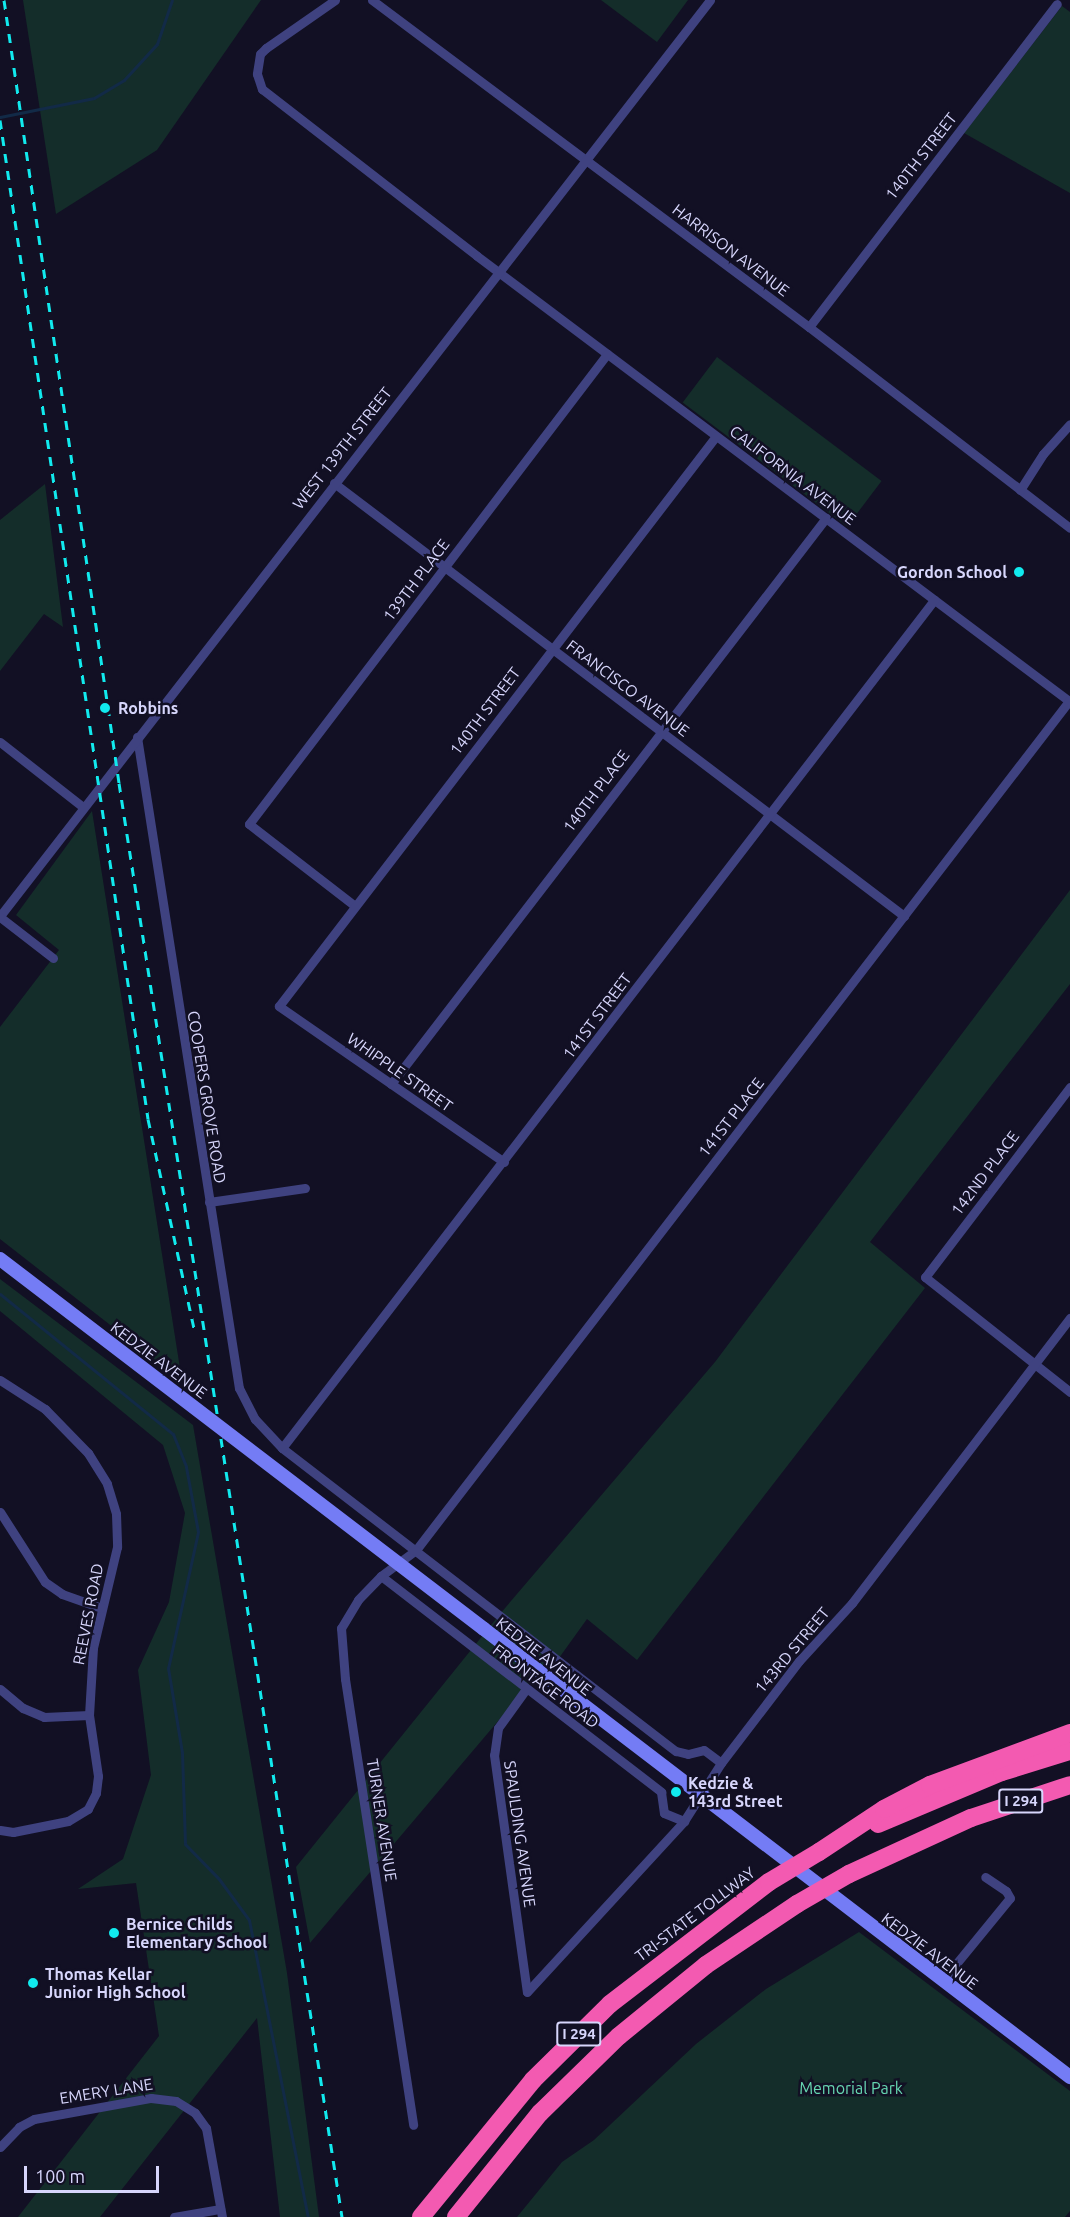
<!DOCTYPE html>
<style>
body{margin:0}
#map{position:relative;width:1070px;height:2217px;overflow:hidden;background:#121024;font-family:Ubuntu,sans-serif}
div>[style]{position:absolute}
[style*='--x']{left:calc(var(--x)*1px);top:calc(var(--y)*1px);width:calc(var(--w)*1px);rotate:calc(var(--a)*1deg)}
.green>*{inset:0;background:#142d2a;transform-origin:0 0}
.stream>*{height:3px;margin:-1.5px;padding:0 1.5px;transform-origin:1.5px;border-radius:1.5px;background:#122a47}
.minor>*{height:9px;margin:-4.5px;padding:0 4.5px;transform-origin:4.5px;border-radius:4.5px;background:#3f4280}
.secondary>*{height:14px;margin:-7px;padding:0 7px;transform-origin:7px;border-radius:7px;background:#747cf5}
.motorway>*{height:18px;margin:-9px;padding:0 9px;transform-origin:9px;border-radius:9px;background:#f35ab1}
.rail>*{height:3px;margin-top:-1.5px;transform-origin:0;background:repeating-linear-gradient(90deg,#11eaee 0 9px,transparent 0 17px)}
.secondary-bridge>*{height:14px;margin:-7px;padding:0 7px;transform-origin:7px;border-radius:7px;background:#747cf5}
.motorway-bridge>*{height:18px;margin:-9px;padding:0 9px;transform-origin:9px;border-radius:9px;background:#f35ab1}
.dots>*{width:16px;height:16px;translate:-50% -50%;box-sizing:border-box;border:3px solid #121024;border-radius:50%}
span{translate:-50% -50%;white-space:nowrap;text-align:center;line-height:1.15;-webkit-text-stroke:5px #121024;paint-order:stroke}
.shield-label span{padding:2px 4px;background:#121024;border:2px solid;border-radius:4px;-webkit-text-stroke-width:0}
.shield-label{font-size:15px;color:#d7d6fc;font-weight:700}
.street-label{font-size:16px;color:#d7d6fc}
.poi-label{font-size:16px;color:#d7d6fc;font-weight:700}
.right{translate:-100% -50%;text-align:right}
.left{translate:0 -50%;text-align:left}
.park-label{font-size:16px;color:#67d7b2}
.scale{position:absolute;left:24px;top:2166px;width:135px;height:27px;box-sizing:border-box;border:3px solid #d7d6fc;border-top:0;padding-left:8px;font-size:18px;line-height:21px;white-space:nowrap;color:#d7d6fc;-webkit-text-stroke:4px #121024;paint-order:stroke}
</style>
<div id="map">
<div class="green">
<div style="clip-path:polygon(23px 0,261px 0,157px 150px,56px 214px)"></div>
<div style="clip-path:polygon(601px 0,688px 0,657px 42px)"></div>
<div style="clip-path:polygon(1062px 6px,1070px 12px,1070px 193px,964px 133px)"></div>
<div style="left:717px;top:357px;width:206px;height:57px;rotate:37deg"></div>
<div style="clip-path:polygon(45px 484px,63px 627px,44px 614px,0 671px,0 520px)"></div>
<div style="clip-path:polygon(92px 811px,182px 1381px,0 1239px,0 1027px,59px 950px,16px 915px)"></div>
<div style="clip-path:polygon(1070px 890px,1070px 984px,870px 1242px,925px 1288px,637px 1660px,587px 1619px,559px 1658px,554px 1655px,310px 1943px,296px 1867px,500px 1614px,715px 1362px)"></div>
<div style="clip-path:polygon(0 1279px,193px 1425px,287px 1973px,319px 2217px,280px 2217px,257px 2018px,100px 2217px,18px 2217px,159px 2036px,136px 1883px,78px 1889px,123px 1859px,151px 1775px,138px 1670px,169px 1602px,185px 1513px,163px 1445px,0 1311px)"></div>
<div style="clip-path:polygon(859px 1932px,1070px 2091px,1070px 2211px,1065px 2217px,517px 2217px,562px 2162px,594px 2140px,696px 2044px,766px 1989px)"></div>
</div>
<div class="stream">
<div style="--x:0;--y:117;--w:96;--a:-11.4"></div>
<div style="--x:94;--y:98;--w:35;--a:-31"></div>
<div style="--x:124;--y:80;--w:49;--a:-47.5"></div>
<div style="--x:157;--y:44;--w:46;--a:-71.2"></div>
<div style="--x:0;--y:1294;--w:223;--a:39"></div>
<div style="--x:173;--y:1434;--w:35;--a:68"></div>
<div style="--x:186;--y:1467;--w:66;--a:79.5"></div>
<div style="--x:198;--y:1532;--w:139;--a:102.4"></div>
<div style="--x:168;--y:1668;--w:86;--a:80.6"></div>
<div style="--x:182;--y:1753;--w:91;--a:88.1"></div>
<div style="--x:185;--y:1844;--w:49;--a:45.8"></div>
<div style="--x:219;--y:1879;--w:51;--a:53.8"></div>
<div style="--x:249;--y:1920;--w:303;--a:78.8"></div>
</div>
<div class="minor">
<div style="--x:335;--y:0;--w:84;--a:145.2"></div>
<div style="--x:266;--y:48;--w:8;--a:135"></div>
<div style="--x:260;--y:54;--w:20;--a:99"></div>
<div style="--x:257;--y:74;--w:16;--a:72"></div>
<div style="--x:262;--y:89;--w:272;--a:37.8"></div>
<div style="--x:477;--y:256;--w:741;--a:36.93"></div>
<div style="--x:1069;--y:701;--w:1071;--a:127.57"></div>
<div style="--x:416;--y:1550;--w:44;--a:143.4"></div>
<div style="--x:381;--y:1576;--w:33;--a:134"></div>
<div style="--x:358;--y:1600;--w:33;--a:121"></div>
<div style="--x:341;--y:1628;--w:51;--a:85.5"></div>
<div style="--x:345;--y:1679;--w:451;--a:81.3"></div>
<div style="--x:372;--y:0;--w:546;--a:36.81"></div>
<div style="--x:809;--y:327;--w:329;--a:37.6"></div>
<div style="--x:809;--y:327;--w:407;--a:-52.5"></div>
<div style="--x:334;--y:483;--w:716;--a:37.22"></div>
<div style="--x:1020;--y:490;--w:43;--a:-57.4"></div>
<div style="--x:1043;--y:454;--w:40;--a:-48"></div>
<div style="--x:137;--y:737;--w:659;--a:81.1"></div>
<div style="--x:239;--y:1388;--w:35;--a:63"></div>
<div style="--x:255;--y:1419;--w:40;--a:47"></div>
<div style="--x:282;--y:1448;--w:497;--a:37.6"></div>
<div style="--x:676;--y:1751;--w:12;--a:14"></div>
<div style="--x:688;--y:1754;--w:16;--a:-14"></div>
<div style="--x:704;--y:1750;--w:21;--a:37"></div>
<div style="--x:0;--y:742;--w:105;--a:38.1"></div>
<div style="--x:355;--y:906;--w:134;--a:-142.3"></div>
<div style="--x:249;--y:824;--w:591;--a:-52.7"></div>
<div style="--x:0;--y:916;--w:1159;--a:-52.22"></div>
<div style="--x:0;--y:917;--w:67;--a:37.7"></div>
<div style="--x:391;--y:1084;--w:714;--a:-52.46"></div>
<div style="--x:1070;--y:1087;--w:239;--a:127.3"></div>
<div style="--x:925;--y:1277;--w:185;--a:38.4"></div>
<div style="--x:504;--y:1162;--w:274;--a:-145.3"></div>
<div style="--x:279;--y:1006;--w:718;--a:-52.52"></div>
<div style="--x:209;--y:1202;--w:97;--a:-8.3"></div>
<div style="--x:0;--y:1380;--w:54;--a:32.8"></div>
<div style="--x:45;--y:1409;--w:62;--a:45.7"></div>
<div style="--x:88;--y:1453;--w:36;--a:58"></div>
<div style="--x:107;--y:1484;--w:31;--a:73"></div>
<div style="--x:116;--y:1514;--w:33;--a:88"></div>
<div style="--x:117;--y:1547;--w:104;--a:103.4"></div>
<div style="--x:93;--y:1648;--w:67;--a:93.4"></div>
<div style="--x:89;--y:1715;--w:62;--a:81.6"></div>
<div style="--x:98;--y:1776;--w:17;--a:97"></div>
<div style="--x:96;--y:1793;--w:18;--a:117"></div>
<div style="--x:88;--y:1809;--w:23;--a:149"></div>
<div style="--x:68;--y:1821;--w:56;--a:168.7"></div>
<div style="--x:13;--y:1832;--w:13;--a:-171"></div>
<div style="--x:282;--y:1448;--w:1070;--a:-52.44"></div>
<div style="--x:0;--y:1512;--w:83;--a:57.3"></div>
<div style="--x:45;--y:1582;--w:21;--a:35"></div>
<div style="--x:62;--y:1594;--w:42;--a:19.3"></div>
<div style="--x:381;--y:1576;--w:354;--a:37.6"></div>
<div style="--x:661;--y:1792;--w:21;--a:82"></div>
<div style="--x:664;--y:1813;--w:22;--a:22"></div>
<div style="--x:0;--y:1689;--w:30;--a:40"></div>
<div style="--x:23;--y:1708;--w:23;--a:23"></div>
<div style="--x:44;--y:1717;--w:45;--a:-2.5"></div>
<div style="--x:526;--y:1689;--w:48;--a:125.7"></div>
<div style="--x:498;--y:1728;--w:27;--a:98"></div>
<div style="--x:494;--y:1755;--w:239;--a:82.1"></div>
<div style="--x:942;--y:1981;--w:107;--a:-50.7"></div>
<div style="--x:1010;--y:1898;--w:8;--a:-120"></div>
<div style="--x:1006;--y:1891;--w:25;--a:-146"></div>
<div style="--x:527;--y:1992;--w:232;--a:-47.4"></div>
<div style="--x:684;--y:1821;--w:69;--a:-57.5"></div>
<div style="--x:721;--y:1763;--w:128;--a:-52.6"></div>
<div style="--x:799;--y:1661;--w:79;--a:-47.6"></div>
<div style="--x:852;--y:1603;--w:359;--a:-52.6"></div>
<div style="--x:0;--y:2147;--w:28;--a:-46"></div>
<div style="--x:19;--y:2127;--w:17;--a:-28"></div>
<div style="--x:34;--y:2119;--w:119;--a:-10.2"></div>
<div style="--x:151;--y:2098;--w:25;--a:7"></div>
<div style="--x:176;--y:2101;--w:22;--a:32"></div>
<div style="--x:195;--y:2113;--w:19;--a:54"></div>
<div style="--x:206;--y:2128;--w:90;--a:79.8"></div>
<div style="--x:174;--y:2217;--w:47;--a:-9.9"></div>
</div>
<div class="secondary">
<div style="--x:484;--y:1629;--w:738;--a:37.4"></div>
</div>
<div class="motorway">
<div style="--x:878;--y:1824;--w:134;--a:-22.8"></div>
<div style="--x:1002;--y:1772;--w:71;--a:-17.2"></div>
<div style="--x:819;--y:1852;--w:78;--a:-33.5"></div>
<div style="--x:884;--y:1809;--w:52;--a:-27.6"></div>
<div style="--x:930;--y:1785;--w:149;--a:-20.4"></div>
<div style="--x:849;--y:1874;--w:134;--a:-24.7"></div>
<div style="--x:971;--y:1818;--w:104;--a:-18.4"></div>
<div style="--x:421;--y:2217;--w:177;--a:-50.7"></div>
<div style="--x:533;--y:2080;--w:108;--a:-44.6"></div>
<div style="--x:610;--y:2004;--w:200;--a:-37.5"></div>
<div style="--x:456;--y:2217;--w:134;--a:-51.1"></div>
<div style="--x:540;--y:2113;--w:110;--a:-44.3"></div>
<div style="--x:619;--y:2036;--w:112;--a:-39.2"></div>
<div style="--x:706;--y:1965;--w:110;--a:-33.8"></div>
</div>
<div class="rail">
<div style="--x:4;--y:0;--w:791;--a:81.64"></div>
<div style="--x:119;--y:783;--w:1451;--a:81.16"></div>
<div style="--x:0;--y:120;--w:1010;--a:81.57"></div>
<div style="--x:148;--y:1119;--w:214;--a:77.6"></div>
</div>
<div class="secondary-bridge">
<div style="--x:0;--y:1259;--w:609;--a:37.4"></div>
</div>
<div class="motorway-bridge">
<div style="--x:769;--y:1882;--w:58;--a:-31"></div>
<div style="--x:797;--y:1904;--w:60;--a:-30"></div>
</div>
<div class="dots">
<div style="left:1019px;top:572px;background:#11eaee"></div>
<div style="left:105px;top:708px;background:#11eaee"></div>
<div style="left:676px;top:1792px;background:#11eaee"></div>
<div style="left:114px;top:1933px;background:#11eaee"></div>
<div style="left:33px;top:1983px;background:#11eaee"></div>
</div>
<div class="shield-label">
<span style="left:1021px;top:1801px">I 294</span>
<span style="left:579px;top:2034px">I 294</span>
</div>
<div class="street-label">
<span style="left:921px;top:156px;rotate:-52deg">140TH STREET</span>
<span style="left:731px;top:250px;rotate:37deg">HARRISON AVENUE</span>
<span style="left:342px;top:448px;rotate:-52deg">WEST 139TH STREET</span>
<span style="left:793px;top:475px;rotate:37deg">CALIFORNIA AVENUE</span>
<span style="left:416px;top:580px;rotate:-53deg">139TH PLACE</span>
<span style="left:628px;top:688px;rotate:37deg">FRANCISCO AVENUE</span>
<span style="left:485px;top:711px;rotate:-53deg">140TH STREET</span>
<span style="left:596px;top:791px;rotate:-53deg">140TH PLACE</span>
<span style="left:597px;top:1016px;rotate:-53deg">141ST STREET</span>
<span style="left:400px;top:1072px;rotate:35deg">WHIPPLE STREET</span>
<span style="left:207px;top:1097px;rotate:81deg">COOPERS GROVE ROAD</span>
<span style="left:731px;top:1117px;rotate:-52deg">141ST PLACE</span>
<span style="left:985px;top:1173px;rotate:-53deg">142ND PLACE</span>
<span style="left:159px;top:1360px;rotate:37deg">KEDZIE AVENUE</span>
<span style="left:88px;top:1614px;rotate:-79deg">REEVES ROAD</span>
<span style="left:792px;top:1650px;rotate:-50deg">143RD STREET</span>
<span style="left:544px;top:1656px;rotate:38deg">KEDZIE AVENUE</span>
<span style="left:546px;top:1686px;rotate:37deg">FRONTAGE ROAD</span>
<span style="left:382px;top:1820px;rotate:81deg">TURNER AVENUE</span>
<span style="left:520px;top:1834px;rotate:82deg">SPAULDING AVENUE</span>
<span style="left:695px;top:1914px;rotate:-37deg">TRI-STATE TOLLWAY</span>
<span style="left:930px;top:1951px;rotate:37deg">KEDZIE AVENUE</span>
<span style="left:106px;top:2091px;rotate:-9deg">EMERY LANE</span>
</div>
<div class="poi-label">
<span class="right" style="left:1007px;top:572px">Gordon School</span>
<span class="left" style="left:118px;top:708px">Robbins</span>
<span class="left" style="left:688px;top:1792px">Kedzie &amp;<br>143rd Street</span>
<span class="left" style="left:126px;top:1933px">Bernice Childs<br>Elementary School</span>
<span class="left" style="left:45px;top:1983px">Thomas Kellar<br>Junior High School</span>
</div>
<div class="park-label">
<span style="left:851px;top:2088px">Memorial Park</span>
</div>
<div class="scale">100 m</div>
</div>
